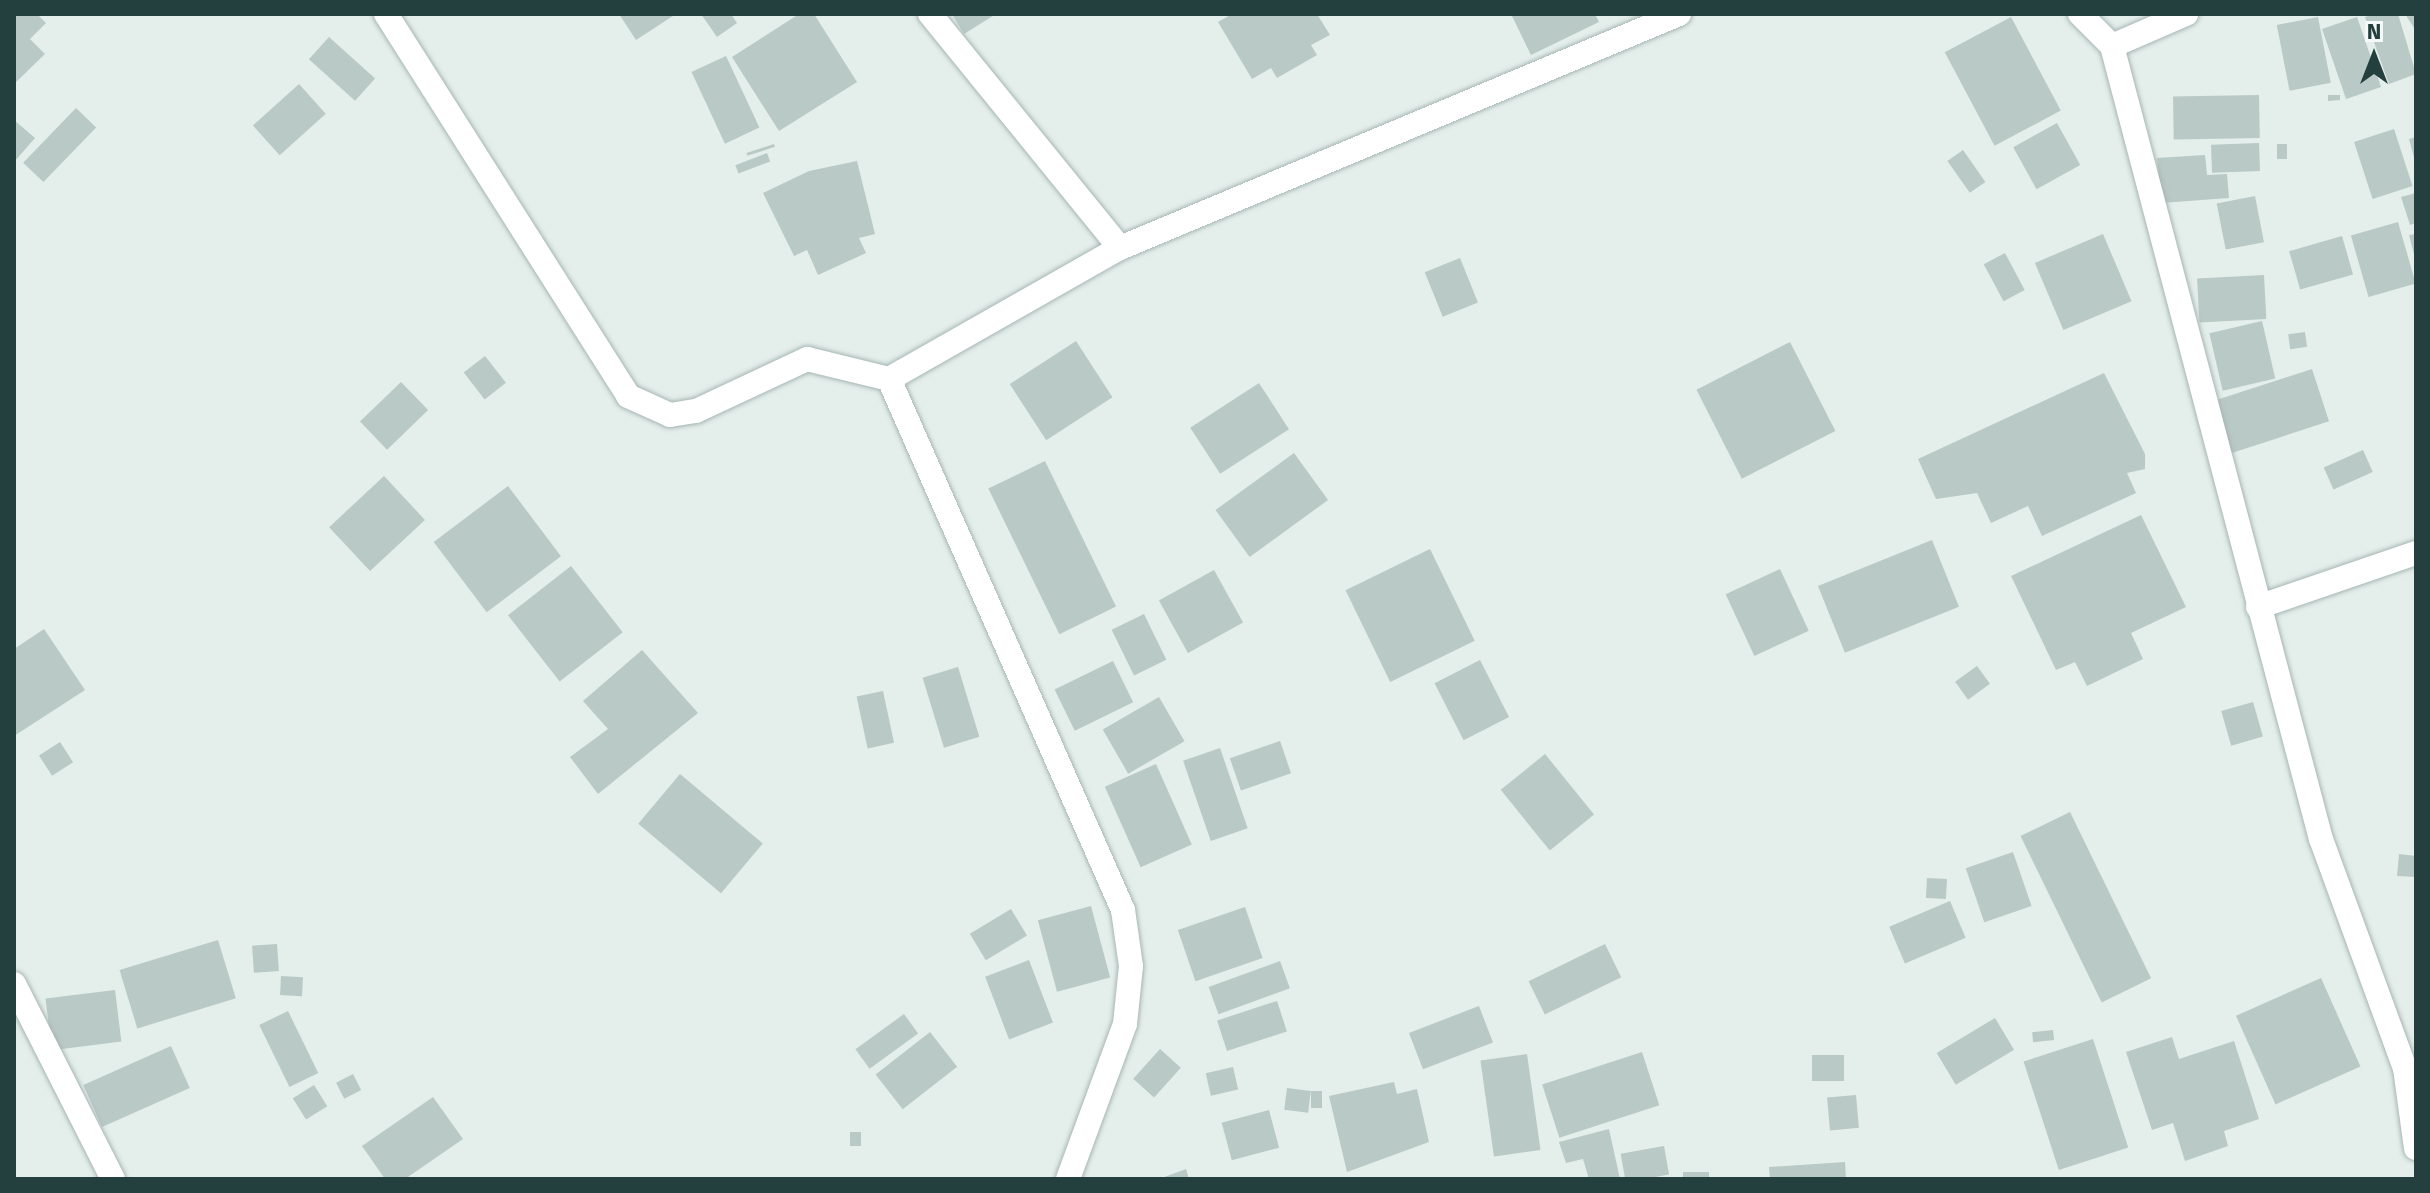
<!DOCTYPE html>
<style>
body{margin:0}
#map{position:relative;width:2430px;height:1193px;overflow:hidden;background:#e4eeeb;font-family:"Fira Sans",sans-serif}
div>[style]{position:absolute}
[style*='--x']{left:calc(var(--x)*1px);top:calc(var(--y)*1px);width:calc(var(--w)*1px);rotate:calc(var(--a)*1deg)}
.building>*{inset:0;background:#b9c9c5;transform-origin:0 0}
.roads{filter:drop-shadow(0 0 2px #a6b6b4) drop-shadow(0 0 2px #a6b6b4)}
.minor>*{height:24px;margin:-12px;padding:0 12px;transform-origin:12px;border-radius:12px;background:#fff}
span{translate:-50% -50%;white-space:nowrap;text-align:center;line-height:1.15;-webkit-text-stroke:7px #f5faf8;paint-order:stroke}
.frame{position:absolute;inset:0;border:16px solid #23403e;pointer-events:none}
.north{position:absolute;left:2334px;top:16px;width:80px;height:80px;-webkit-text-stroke:6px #f5faf8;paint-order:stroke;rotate:0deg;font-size:22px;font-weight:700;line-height:32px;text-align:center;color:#23403e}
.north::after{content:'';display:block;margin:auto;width:28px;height:36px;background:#23403e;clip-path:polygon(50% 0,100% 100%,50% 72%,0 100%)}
</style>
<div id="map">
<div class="building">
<div style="clip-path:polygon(14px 14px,37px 14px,46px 23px,30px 39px,45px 54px,14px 84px)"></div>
<div style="clip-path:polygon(619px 14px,676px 14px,636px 40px)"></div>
<div style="clip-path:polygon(701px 14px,731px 14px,737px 23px,717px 37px)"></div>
<div style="clip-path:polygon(799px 14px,814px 14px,857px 82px,779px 131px,732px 57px)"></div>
<div style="clip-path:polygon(952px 14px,996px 14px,964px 34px)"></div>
<div style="clip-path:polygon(1232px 14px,1317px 14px,1330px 35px,1311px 45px,1317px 55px,1277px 78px,1271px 68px,1252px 79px,1218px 22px)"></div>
<div style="clip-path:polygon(1511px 14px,1595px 14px,1599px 22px,1531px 55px)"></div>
<div style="clip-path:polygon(2375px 14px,2398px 14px,2416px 74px,2389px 84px,2365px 17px)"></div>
<div style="clip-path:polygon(2405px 14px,2416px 14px,2416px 31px)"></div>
<div style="left:2011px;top:17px;width:106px;height:75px;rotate:62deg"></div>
<div style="left:2318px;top:17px;width:67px;height:42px;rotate:79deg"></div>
<div style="left:2357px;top:17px;width:74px;height:37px;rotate:71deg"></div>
<div style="left:329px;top:37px;width:62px;height:30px;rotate:42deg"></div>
<div style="left:726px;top:56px;width:79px;height:38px;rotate:65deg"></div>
<div style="left:299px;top:84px;width:40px;height:62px;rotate:48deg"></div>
<div style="left:2259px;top:95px;width:43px;height:86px;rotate:89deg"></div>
<div style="clip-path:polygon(2328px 95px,2340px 95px,2340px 100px,2328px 101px)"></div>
<div style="left:76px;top:108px;width:28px;height:76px;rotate:44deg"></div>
<div style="clip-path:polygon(14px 120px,35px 138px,14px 162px)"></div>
<div style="left:2057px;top:123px;width:48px;height:50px;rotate:61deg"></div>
<div style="left:2394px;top:129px;width:60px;height:42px;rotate:72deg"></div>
<div style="clip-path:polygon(2416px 137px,2416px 160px,2415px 161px,2409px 139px)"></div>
<div style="left:2259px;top:143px;width:28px;height:48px;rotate:88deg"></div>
<div style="left:774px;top:144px;width:3px;height:29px;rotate:72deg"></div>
<div style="left:2277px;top:144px;width:10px;height:15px"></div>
<div style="left:1963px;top:150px;width:39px;height:19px;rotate:55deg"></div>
<div style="left:767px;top:153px;width:9px;height:34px;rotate:69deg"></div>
<div style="clip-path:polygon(2205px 155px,2207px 175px,2227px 174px,2229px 198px,2161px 203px,2157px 158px)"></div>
<div style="clip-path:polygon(857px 161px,875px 234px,859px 238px,866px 253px,818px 275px,807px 250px,794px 256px,763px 193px,809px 171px)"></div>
<div style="clip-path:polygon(2416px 193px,2416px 223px,2410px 225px,2401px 197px)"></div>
<div style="left:2255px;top:196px;width:47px;height:39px;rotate:79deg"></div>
<div style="left:2398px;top:222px;width:64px;height:49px;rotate:74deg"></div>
<div style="left:2103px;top:234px;width:73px;height:74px;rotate:67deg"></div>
<div style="clip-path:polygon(2416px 234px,2416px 258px,2415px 258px,2409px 235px)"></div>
<div style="left:2342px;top:236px;width:40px;height:55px;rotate:74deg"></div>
<div style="left:2005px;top:253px;width:42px;height:24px;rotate:62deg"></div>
<div style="left:1460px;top:258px;width:48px;height:38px;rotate:68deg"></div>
<div style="left:2264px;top:275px;width:44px;height:67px;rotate:87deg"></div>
<div style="left:2262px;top:321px;width:59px;height:54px;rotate:77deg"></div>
<div style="left:2305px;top:332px;width:15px;height:17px;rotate:82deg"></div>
<div style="left:1076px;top:341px;width:67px;height:79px;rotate:57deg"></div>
<div style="left:1790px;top:342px;width:100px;height:105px;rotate:63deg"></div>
<div style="left:485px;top:356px;width:34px;height:27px;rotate:52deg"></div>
<div style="left:2312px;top:369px;width:55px;height:103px;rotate:72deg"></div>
<div style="clip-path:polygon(2104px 373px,2145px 454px,2145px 469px,2127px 473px,2136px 493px,2042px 536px,2028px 506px,1991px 523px,1977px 493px,1936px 499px,1918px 459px)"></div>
<div style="left:401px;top:382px;width:39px;height:57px;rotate:46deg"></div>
<div style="left:1259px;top:383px;width:55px;height:82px;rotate:57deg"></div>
<div style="left:2363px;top:450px;width:24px;height:43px;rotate:66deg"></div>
<div style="left:1294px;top:453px;width:58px;height:97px;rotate:54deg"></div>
<div style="left:1045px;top:461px;width:162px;height:63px;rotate:64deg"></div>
<div style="left:384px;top:476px;width:60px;height:75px;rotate:47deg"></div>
<div style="left:508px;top:486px;width:88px;height:93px;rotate:53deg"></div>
<div style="clip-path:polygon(2141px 515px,2186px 607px,2131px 633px,2143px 659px,2087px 686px,2075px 662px,2056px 670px,2011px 576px)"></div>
<div style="left:1932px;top:540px;width:72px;height:123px;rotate:68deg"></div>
<div style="left:1430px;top:549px;width:102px;height:94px;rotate:64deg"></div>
<div style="left:571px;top:566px;width:84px;height:80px;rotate:52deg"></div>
<div style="left:1780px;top:569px;width:68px;height:60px;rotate:65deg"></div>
<div style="left:1214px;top:570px;width:60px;height:63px;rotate:61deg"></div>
<div style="left:1144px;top:614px;width:51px;height:36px;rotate:64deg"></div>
<div style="clip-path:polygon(44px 629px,85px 690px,14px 736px,14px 649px)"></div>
<div style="clip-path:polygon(642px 650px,698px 713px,598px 794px,570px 757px,608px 729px,583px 701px)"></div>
<div style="left:1480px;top:660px;width:64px;height:51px;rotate:63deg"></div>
<div style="left:1113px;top:661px;width:46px;height:65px;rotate:64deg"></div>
<div style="left:1977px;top:666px;width:22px;height:27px;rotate:54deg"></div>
<div style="left:958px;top:667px;width:73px;height:37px;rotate:73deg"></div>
<div style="left:883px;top:691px;width:53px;height:27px;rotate:78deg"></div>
<div style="left:1159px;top:697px;width:51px;height:65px;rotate:60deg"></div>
<div style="left:2253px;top:702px;width:36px;height:33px;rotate:74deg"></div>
<div style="left:1280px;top:741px;width:34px;height:53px;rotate:71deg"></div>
<div style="left:60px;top:742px;width:24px;height:25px;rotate:57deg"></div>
<div style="left:1220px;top:748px;width:85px;height:39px;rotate:71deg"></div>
<div style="left:1545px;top:754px;width:78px;height:57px;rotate:51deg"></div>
<div style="left:1156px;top:764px;width:88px;height:56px;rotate:66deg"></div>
<div style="left:680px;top:774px;width:108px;height:65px;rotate:40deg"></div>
<div style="left:2070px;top:812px;width:185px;height:55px;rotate:64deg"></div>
<div style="left:2013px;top:852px;width:57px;height:50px;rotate:71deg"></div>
<div style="clip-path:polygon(2399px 854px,2416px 856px,2416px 877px,2397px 876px)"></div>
<div style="left:1927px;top:878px;width:20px;height:20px;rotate:3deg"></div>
<div style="left:1950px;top:901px;width:40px;height:66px;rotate:67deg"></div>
<div style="left:1091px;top:906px;width:74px;height:55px;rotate:75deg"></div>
<div style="left:1245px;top:907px;width:54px;height:71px;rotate:71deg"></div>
<div style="left:1011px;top:909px;width:31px;height:48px;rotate:59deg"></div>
<div style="left:218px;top:940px;width:61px;height:103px;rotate:73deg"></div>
<div style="left:277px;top:944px;width:27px;height:25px;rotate:86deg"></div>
<div style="left:1605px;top:944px;width:37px;height:85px;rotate:64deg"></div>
<div style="left:1029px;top:960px;width:67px;height:47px;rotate:69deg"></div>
<div style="left:1280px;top:961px;width:29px;height:76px;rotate:70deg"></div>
<div style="left:281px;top:976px;width:22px;height:19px;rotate:3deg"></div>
<div style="left:2321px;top:978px;width:97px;height:93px;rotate:66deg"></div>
<div style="left:115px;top:990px;width:52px;height:70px;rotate:83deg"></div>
<div style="left:1277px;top:1001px;width:32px;height:63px;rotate:72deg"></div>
<div style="left:1479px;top:1006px;width:39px;height:75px;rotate:69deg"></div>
<div style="left:288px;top:1011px;width:69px;height:32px;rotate:64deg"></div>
<div style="left:904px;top:1014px;width:24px;height:60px;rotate:54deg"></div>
<div style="left:1995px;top:1018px;width:37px;height:68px;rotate:59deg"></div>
<div style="left:2053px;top:1030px;width:10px;height:21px;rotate:84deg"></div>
<div style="left:930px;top:1032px;width:44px;height:69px;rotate:52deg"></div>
<div style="clip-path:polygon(2172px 1037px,2179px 1059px,2234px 1041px,2259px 1119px,2224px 1131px,2228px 1146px,2185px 1161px,2173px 1123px,2152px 1130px,2126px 1052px)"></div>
<div style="left:2093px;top:1039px;width:114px;height:73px;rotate:72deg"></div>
<div style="left:171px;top:1046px;width:46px;height:96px;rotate:66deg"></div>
<div style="left:1160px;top:1049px;width:28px;height:40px;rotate:42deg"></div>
<div style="left:1642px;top:1052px;width:56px;height:105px;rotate:72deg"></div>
<div style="left:1527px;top:1054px;width:97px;height:47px;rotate:82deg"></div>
<div style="left:1844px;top:1055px;width:26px;height:32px;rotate:90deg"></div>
<div style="left:1233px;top:1067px;width:23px;height:28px;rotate:77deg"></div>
<div style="left:353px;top:1074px;width:18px;height:19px;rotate:63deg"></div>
<div style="clip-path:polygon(1394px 1082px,1397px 1094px,1417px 1089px,1429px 1142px,1347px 1172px,1329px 1096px)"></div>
<div style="left:314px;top:1085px;width:25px;height:25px;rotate:58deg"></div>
<div style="left:1287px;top:1088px;width:24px;height:22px;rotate:7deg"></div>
<div style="left:1311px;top:1091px;width:11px;height:17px"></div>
<div style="left:1856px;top:1095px;width:33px;height:29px;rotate:85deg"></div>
<div style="clip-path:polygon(433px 1097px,463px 1139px,405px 1179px,385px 1179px,362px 1146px)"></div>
<div style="left:1269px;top:1110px;width:39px;height:49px;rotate:75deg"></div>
<div style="clip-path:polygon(1609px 1129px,1620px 1179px,1589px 1179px,1583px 1159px,1566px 1163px,1559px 1142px)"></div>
<div style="left:850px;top:1132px;width:11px;height:14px"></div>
<div style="left:1664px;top:1146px;width:29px;height:44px;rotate:80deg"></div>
<div style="clip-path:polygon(1845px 1162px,1846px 1179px,1770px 1179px,1769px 1167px)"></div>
<div style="clip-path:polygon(1186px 1169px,1189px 1179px,1159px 1179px)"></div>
<div style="left:1683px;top:1172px;width:26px;height:7px"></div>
</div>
<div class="roads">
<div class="minor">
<div style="--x:386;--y:14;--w:452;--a:57.6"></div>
<div style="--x:628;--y:396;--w:46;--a:24.3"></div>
<div style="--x:670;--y:415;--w:26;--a:-9"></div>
<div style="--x:696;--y:411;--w:123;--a:-25.1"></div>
<div style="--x:807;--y:359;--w:84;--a:13.7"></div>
<div style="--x:889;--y:379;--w:580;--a:66.22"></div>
<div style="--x:1123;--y:910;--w:57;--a:81.9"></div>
<div style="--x:1131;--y:966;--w:58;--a:95.9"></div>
<div style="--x:1125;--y:1024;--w:165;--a:110.2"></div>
<div style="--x:930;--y:14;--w:301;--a:50.9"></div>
<div style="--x:2080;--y:14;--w:45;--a:45"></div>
<div style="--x:2112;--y:46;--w:820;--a:75.24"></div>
<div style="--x:2321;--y:839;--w:244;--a:69.9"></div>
<div style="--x:2405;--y:1068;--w:81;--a:82.2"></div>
<div style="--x:2112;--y:46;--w:81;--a:-23.4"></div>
<div style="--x:889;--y:379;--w:266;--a:-29.6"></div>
<div style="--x:1120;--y:248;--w:606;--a:-22.71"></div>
<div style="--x:2258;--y:607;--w:167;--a:-18.9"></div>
<div style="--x:14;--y:984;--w:219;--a:63.1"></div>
</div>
</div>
<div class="frame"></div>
<div class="north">N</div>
</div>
